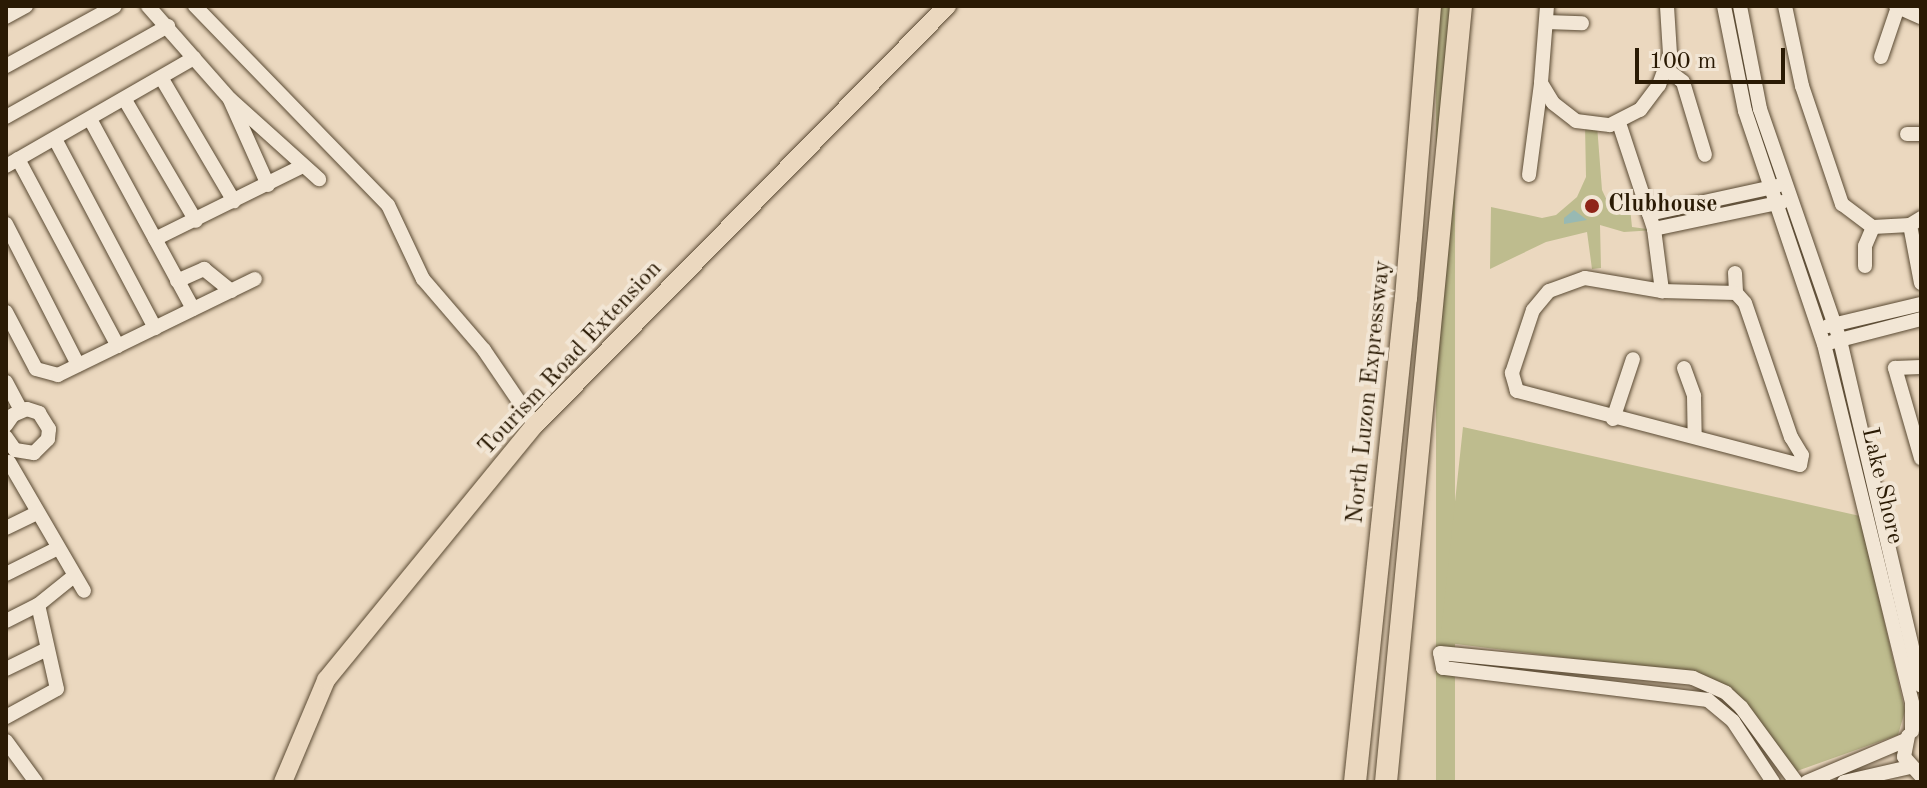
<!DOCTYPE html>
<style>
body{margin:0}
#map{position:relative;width:1927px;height:788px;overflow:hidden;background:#ebd8bf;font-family:"Old Standard TT",serif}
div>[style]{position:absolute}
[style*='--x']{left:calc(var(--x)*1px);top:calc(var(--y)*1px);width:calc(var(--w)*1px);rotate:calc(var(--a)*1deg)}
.green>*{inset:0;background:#bebc8e;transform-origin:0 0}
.water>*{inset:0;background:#98b9b3}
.roads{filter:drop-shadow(0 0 2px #5a4a33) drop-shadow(0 0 2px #5a4a33)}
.minor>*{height:14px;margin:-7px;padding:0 7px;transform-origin:7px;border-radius:7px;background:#f2e6d5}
.major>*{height:18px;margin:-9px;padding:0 9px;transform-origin:9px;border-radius:9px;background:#ebd8bf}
.highway>*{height:22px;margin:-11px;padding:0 11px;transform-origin:11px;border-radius:11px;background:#ebd8bf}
.dots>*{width:22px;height:22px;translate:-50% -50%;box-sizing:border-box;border:4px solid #f2e6d5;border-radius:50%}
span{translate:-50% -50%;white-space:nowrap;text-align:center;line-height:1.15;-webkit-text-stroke:8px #f2e6d5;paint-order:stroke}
.poi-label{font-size:24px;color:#2a1a04;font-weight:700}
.left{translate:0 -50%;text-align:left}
.street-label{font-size:24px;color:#2a1a04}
.frame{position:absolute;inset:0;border:8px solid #2a1a04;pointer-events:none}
.scale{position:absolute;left:1635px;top:48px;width:150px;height:36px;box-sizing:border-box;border:4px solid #2a1a04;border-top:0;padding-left:10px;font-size:24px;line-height:28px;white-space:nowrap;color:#2a1a04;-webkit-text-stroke:6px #f2e6d5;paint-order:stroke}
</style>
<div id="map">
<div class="green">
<div style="left:1436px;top:6px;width:19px;height:780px"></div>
<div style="clip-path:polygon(1585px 125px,1597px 125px,1602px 190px,1610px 207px,1648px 200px,1647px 206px,1630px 208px,1632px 227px,1655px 230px,1624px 232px,1600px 225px,1601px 268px,1592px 269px,1587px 232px,1546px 242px,1490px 269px,1491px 207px,1542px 218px,1556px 215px,1577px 197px,1586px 177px)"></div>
<div style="clip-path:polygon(1463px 427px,1860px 516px,1905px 711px,1898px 735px,1797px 771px,1731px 688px,1703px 675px,1440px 642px)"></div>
</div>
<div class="water">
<div style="clip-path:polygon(1574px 210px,1587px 220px,1564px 224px,1564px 218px)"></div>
</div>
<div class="roads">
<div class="minor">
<div style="--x:148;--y:6;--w:124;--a:48.6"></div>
<div style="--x:230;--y:99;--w:120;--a:42"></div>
<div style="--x:195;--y:6;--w:277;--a:45.9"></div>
<div style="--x:388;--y:205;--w:82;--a:64.7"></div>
<div style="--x:423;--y:279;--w:94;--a:49.3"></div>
<div style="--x:484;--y:350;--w:91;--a:55.8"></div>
<div style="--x:1547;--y:6;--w:77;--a:94.5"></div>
<div style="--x:1541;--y:83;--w:23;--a:59"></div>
<div style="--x:1553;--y:103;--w:29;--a:38"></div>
<div style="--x:1576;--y:121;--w:34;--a:7"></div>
<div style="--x:1610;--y:125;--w:34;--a:-27"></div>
<div style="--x:1640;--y:110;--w:31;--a:-53"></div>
<div style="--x:1659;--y:85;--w:33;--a:-70"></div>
<div style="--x:1670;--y:54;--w:48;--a:-93.6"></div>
<div style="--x:1724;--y:6;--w:107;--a:78.7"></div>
<div style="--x:1745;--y:111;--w:246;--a:71.3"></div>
<div style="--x:1824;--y:344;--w:370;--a:76.2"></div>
<div style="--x:1912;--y:703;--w:28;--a:90"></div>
<div style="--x:1740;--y:6;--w:105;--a:79"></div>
<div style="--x:1760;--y:109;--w:244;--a:70.9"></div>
<div style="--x:1840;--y:340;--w:355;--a:76.8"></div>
<div style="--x:1785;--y:6;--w:82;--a:78"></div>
<div style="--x:1802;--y:86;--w:125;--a:71.3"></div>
<div style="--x:1842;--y:204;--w:39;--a:37"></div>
<div style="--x:1873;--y:227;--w:37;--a:-3"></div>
<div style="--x:1910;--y:225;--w:13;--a:-32"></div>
<div style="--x:1896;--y:6;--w:27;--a:24"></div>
<div style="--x:6;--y:17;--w:23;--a:-29"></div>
<div style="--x:1546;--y:22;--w:36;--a:2"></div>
<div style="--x:1881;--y:57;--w:53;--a:-71.2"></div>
<div style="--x:6;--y:66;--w:124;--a:-28.8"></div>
<div style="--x:1666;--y:69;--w:21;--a:37"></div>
<div style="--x:1683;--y:82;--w:76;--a:73.2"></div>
<div style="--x:162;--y:79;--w:142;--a:59.5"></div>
<div style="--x:125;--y:100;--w:140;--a:59.6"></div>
<div style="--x:230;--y:100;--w:93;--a:65.9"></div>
<div style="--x:6;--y:117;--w:186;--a:-29.3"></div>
<div style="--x:90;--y:119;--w:216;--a:61.5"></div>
<div style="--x:1619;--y:123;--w:112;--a:71.7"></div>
<div style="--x:1654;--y:229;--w:63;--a:82.6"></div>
<div style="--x:1907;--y:134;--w:14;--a:0"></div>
<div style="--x:55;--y:139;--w:214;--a:62.1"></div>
<div style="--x:18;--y:159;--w:212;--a:61.9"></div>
<div style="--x:6;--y:166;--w:217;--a:-29.9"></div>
<div style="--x:1529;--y:175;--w:92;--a:-82.5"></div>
<div style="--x:1649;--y:214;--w:131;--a:-12.3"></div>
<div style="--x:6;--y:224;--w:158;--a:62.9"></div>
<div style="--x:1910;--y:225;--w:59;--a:79.3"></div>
<div style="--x:1654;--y:229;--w:131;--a:-11.9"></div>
<div style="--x:155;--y:239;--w:165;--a:-26.3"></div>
<div style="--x:1865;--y:266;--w:20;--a:-90"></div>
<div style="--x:1865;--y:246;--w:21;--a:-67"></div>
<div style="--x:1735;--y:273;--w:20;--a:87"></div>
<div style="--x:1585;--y:278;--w:78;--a:9.6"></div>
<div style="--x:1662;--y:291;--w:74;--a:1.5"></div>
<div style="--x:1736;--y:293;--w:13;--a:48"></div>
<div style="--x:1745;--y:303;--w:142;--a:71.1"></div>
<div style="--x:1791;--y:437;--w:21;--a:59"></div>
<div style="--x:1802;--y:455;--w:10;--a:101"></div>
<div style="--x:1800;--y:465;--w:293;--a:-165.3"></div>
<div style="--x:1517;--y:391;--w:19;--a:-106"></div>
<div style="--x:1512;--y:373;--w:66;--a:-71.6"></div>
<div style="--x:1533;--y:310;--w:25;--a:-50"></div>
<div style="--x:1549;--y:291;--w:38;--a:-20"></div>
<div style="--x:177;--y:281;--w:30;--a:-24"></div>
<div style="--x:204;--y:269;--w:35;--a:39"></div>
<div style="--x:6;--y:312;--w:64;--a:62.2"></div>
<div style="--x:36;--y:369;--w:23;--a:15"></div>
<div style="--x:58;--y:375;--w:219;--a:-26"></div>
<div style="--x:1828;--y:326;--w:96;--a:-13.3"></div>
<div style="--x:1832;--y:342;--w:92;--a:-14.5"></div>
<div style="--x:1921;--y:367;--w:26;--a:178"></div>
<div style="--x:1895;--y:368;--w:94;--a:73.9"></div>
<div style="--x:1684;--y:368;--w:30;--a:70"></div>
<div style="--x:1694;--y:396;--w:39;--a:89"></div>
<div style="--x:6;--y:382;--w:32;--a:62"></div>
<div style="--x:1613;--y:419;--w:63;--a:-71.6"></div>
<div style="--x:6;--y:425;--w:12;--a:-55"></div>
<div style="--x:13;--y:415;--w:15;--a:-23"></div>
<div style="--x:27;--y:409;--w:13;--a:18"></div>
<div style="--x:39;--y:413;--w:19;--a:58"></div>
<div style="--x:49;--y:429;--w:10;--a:96"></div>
<div style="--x:48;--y:439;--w:20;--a:135"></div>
<div style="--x:34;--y:453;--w:19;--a:-171"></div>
<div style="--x:15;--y:450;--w:16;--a:-125"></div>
<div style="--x:9;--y:462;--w:149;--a:59.8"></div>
<div style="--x:6;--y:528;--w:34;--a:-26"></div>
<div style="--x:6;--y:574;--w:56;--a:-26.6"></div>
<div style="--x:6;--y:621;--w:36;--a:-27"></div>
<div style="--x:6;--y:669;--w:46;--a:-26"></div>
<div style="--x:6;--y:717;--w:58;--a:-28.8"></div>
<div style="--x:57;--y:689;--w:86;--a:-102.7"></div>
<div style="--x:38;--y:605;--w:46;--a:-38.9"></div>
<div style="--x:1908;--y:736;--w:21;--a:101"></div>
<div style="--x:1904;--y:757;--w:25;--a:48"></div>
<div style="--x:6;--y:741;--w:51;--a:53.8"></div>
<div style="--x:1773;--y:782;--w:73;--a:-123.3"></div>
<div style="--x:1733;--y:721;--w:33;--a:-140"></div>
<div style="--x:1708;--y:700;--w:267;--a:-173.1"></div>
<div style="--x:1443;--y:668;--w:15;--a:-101"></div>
<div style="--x:1440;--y:653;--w:254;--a:5.6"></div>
<div style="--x:1693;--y:678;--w:36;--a:24"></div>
<div style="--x:1726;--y:693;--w:21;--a:43"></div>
<div style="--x:1741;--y:707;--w:93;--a:53.7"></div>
<div style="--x:1807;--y:782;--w:108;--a:-23"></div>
<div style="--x:1844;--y:782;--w:68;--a:-12.8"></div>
</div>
<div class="major">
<div style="--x:283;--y:782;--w:111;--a:-67.1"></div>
<div style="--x:326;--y:680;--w:330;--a:-50.7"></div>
<div style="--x:535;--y:425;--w:588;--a:-45.48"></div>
</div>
<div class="highway">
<div style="--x:1355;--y:782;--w:487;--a:-84"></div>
<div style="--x:1406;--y:298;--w:293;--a:-85.3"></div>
<div style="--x:1386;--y:782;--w:780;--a:-84.48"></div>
</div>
</div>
<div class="dots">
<div style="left:1592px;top:206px;background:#8f2418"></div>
</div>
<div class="poi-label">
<span class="left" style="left:1608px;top:206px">Clubhouse</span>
</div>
<div class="street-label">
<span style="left:571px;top:359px;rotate:-47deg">Tourism Road Extension</span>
<span style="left:1370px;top:392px;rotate:-84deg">North Luzon Expressway</span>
<span style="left:1881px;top:486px;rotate:77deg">Lake Shore</span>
</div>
<div class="frame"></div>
<div class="scale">100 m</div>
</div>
